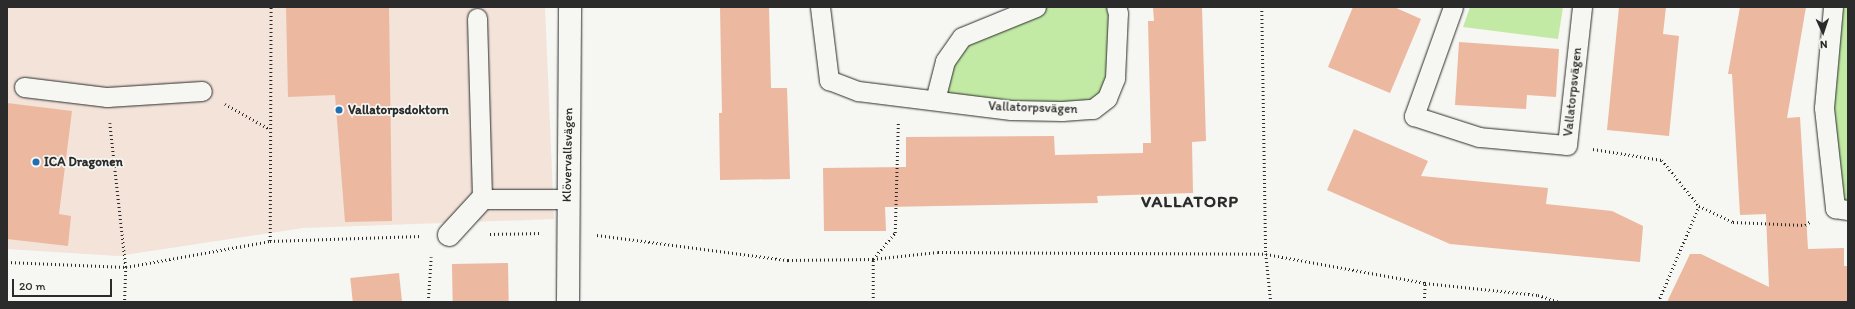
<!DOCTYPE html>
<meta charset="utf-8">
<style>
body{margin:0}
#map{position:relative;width:1855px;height:309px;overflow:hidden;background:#f6f6f2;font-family:Itim,sans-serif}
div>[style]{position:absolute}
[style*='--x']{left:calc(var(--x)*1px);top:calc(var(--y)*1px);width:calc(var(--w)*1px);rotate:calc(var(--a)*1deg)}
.built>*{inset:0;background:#f3e3d9}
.green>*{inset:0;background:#c2eaa5}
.building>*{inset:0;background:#ecb89f;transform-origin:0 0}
.path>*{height:2.5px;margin-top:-1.25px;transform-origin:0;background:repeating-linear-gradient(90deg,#2b2b2b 0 1px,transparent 0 4px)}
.roads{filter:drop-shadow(0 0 1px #2b2b2b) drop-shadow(0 0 1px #2b2b2b)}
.lane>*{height:19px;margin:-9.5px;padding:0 9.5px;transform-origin:9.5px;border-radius:9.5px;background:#f6f6f2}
.street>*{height:22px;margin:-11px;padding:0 11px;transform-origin:11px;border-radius:11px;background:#f6f6f2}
.dots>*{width:11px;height:11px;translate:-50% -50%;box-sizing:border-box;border:2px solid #f6f6f2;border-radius:50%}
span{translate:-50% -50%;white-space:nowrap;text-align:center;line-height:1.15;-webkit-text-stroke:3.5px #f6f6f2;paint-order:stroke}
.street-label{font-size:13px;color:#2b2b2b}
.poi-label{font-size:13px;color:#2b2b2b;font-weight:700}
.left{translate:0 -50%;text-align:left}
.district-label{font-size:17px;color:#2b2b2b;font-weight:700;letter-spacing:1px}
.frame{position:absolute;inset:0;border:8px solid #2b2b2b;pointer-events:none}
.north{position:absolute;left:1803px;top:12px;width:40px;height:40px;-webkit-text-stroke:3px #f6f6f2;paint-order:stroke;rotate:177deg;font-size:11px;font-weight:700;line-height:16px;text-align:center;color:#2b2b2b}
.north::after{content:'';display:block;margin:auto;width:14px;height:18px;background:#2b2b2b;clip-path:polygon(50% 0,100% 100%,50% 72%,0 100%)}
.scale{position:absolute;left:12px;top:279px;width:100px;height:18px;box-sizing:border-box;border:2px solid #2b2b2b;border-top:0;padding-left:5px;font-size:12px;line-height:14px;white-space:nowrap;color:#2b2b2b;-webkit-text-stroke:3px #f6f6f2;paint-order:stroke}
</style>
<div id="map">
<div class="built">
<div style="clip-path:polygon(7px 7px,545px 7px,554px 219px,303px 228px,118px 256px,7px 249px)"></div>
</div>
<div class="green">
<div style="clip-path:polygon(1036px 7px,1116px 7px,1115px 78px,1093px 109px,935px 100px,962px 37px)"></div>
<div style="clip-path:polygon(1470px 7px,1563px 7px,1558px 39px,1463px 27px)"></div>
<div style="clip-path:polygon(1833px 7px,1848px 7px,1848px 210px,1835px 208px,1824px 108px)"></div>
</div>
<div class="building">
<div style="clip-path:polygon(286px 7px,389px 7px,392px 221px,345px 222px,335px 95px,288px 97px)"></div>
<div style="clip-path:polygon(720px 7px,769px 7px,771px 88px,787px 88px,790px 179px,720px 180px,719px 113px,722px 113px)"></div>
<div style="clip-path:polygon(1153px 7px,1202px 7px,1206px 141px,1192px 142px,1193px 193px,1097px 196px,1098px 203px,885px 207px,886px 231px,824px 231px,823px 168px,906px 167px,906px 137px,1054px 136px,1055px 155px,1143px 153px,1143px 143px,1151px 143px,1148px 21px,1154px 21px)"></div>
<div style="clip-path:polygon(1353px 7px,1394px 7px,1421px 19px,1390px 93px,1328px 67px)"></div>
<div style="clip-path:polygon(1619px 7px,1666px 7px,1663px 34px,1679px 36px,1669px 136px,1607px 130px)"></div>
<div style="clip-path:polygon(1740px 7px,1806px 7px,1787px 118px,1800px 117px,1808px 249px,1844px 248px,1844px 266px,1848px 266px,1848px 302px,1667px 302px,1690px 254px,1701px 254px,1769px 287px,1766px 214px,1740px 215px,1732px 74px,1728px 74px)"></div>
<div style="clip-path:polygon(1459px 42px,1559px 49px,1556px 97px,1527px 95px,1526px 109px,1455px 105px)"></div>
<div style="clip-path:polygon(7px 103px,72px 111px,59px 214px,71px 216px,68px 246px,7px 239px)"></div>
<div style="clip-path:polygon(1354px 129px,1428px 161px,1421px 176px,1548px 188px,1546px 204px,1612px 211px,1643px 226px,1640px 262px,1450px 244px,1327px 190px)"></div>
<div style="left:508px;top:263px;width:39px;height:56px;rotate:89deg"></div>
<div style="left:399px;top:273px;width:29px;height:49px;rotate:84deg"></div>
</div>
<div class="path">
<div style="--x:1262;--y:7;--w:247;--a:89.1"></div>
<div style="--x:1266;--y:254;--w:48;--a:84.1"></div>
<div style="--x:225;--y:104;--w:51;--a:29.1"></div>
<div style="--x:110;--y:123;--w:145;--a:83.7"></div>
<div style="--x:126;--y:267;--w:35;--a:92"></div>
<div style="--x:1593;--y:149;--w:70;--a:9.1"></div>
<div style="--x:1662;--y:160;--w:59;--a:51.2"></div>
<div style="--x:1699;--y:206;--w:38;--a:25"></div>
<div style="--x:1733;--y:222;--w:72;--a:2.4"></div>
<div style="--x:1805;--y:225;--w:7;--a:-34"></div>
<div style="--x:490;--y:234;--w:51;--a:-1.1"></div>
<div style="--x:597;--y:235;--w:193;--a:7.5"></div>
<div style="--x:788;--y:260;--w:85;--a:-0.7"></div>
<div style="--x:873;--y:259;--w:65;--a:-6.1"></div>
<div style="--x:938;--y:252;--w:328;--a:0.3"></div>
<div style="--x:1266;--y:254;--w:162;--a:10.3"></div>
<div style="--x:1425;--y:283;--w:114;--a:6.1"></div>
<div style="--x:1538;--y:295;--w:23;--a:18"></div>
<div style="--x:270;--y:241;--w:234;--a:-89.8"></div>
<div style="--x:7;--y:262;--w:119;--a:2.4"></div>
<div style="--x:126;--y:267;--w:146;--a:-10.2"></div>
<div style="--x:270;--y:241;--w:151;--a:-1.9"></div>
<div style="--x:428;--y:302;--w:45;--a:-86.2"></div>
<div style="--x:873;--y:302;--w:43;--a:-90"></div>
<div style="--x:873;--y:259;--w:34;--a:-50"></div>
<div style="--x:895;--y:233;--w:110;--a:-88.4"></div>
<div style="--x:1424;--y:302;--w:19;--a:-87"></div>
<div style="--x:1658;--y:302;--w:104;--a:-66.9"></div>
</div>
<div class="roads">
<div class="lane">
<div style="--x:820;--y:7;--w:74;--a:83"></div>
<div style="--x:829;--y:80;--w:31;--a:21"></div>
<div style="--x:858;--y:91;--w:154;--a:7.1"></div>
<div style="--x:1011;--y:110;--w:51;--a:1.1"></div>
<div style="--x:1062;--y:111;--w:31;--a:-4"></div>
<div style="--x:1093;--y:109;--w:18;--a:-38"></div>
<div style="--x:1107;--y:98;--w:22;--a:-68"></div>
<div style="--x:1115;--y:78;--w:65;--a:-87.4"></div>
<div style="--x:1118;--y:13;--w:6;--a:-108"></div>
<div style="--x:1453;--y:7;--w:116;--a:109.7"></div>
<div style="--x:1414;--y:116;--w:68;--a:17.9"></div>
<div style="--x:1479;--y:137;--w:88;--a:5.2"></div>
<div style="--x:1567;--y:145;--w:139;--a:-83.8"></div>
<div style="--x:1833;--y:7;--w:101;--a:95.1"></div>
<div style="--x:1824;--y:108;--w:101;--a:83.7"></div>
<div style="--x:1835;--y:208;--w:13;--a:9"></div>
<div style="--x:477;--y:18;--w:181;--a:88.4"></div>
<div style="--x:482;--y:199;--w:85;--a:0"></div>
<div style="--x:24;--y:87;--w:84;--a:6.9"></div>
<div style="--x:107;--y:97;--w:95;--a:-3.6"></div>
<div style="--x:935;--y:100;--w:40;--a:-75.6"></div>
<div style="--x:945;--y:61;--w:29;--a:-55"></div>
<div style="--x:962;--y:37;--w:80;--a:-22.1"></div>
</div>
<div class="street">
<div style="--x:449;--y:235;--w:49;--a:-47.5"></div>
<div style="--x:568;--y:302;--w:295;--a:-89.6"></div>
</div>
</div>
<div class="dots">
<div style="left:339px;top:110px;background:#1f6fb2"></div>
<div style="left:36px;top:162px;background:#1f6fb2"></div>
</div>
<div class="street-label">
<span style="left:1573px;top:92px;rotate:-84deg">Vallatorpsvägen</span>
<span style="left:1033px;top:108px;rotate:2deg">Vallatorpsvägen</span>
<span style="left:568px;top:155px;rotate:-89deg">Klövervallsvägen</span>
</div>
<div class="poi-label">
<span class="left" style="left:348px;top:110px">Vallatorpsdoktorn</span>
<span class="left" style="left:44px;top:162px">ICA Dragonen</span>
</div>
<div class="district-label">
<span style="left:1190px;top:202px">VALLATORP</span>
</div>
<div class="frame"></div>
<div class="north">N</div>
<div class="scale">20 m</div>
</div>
